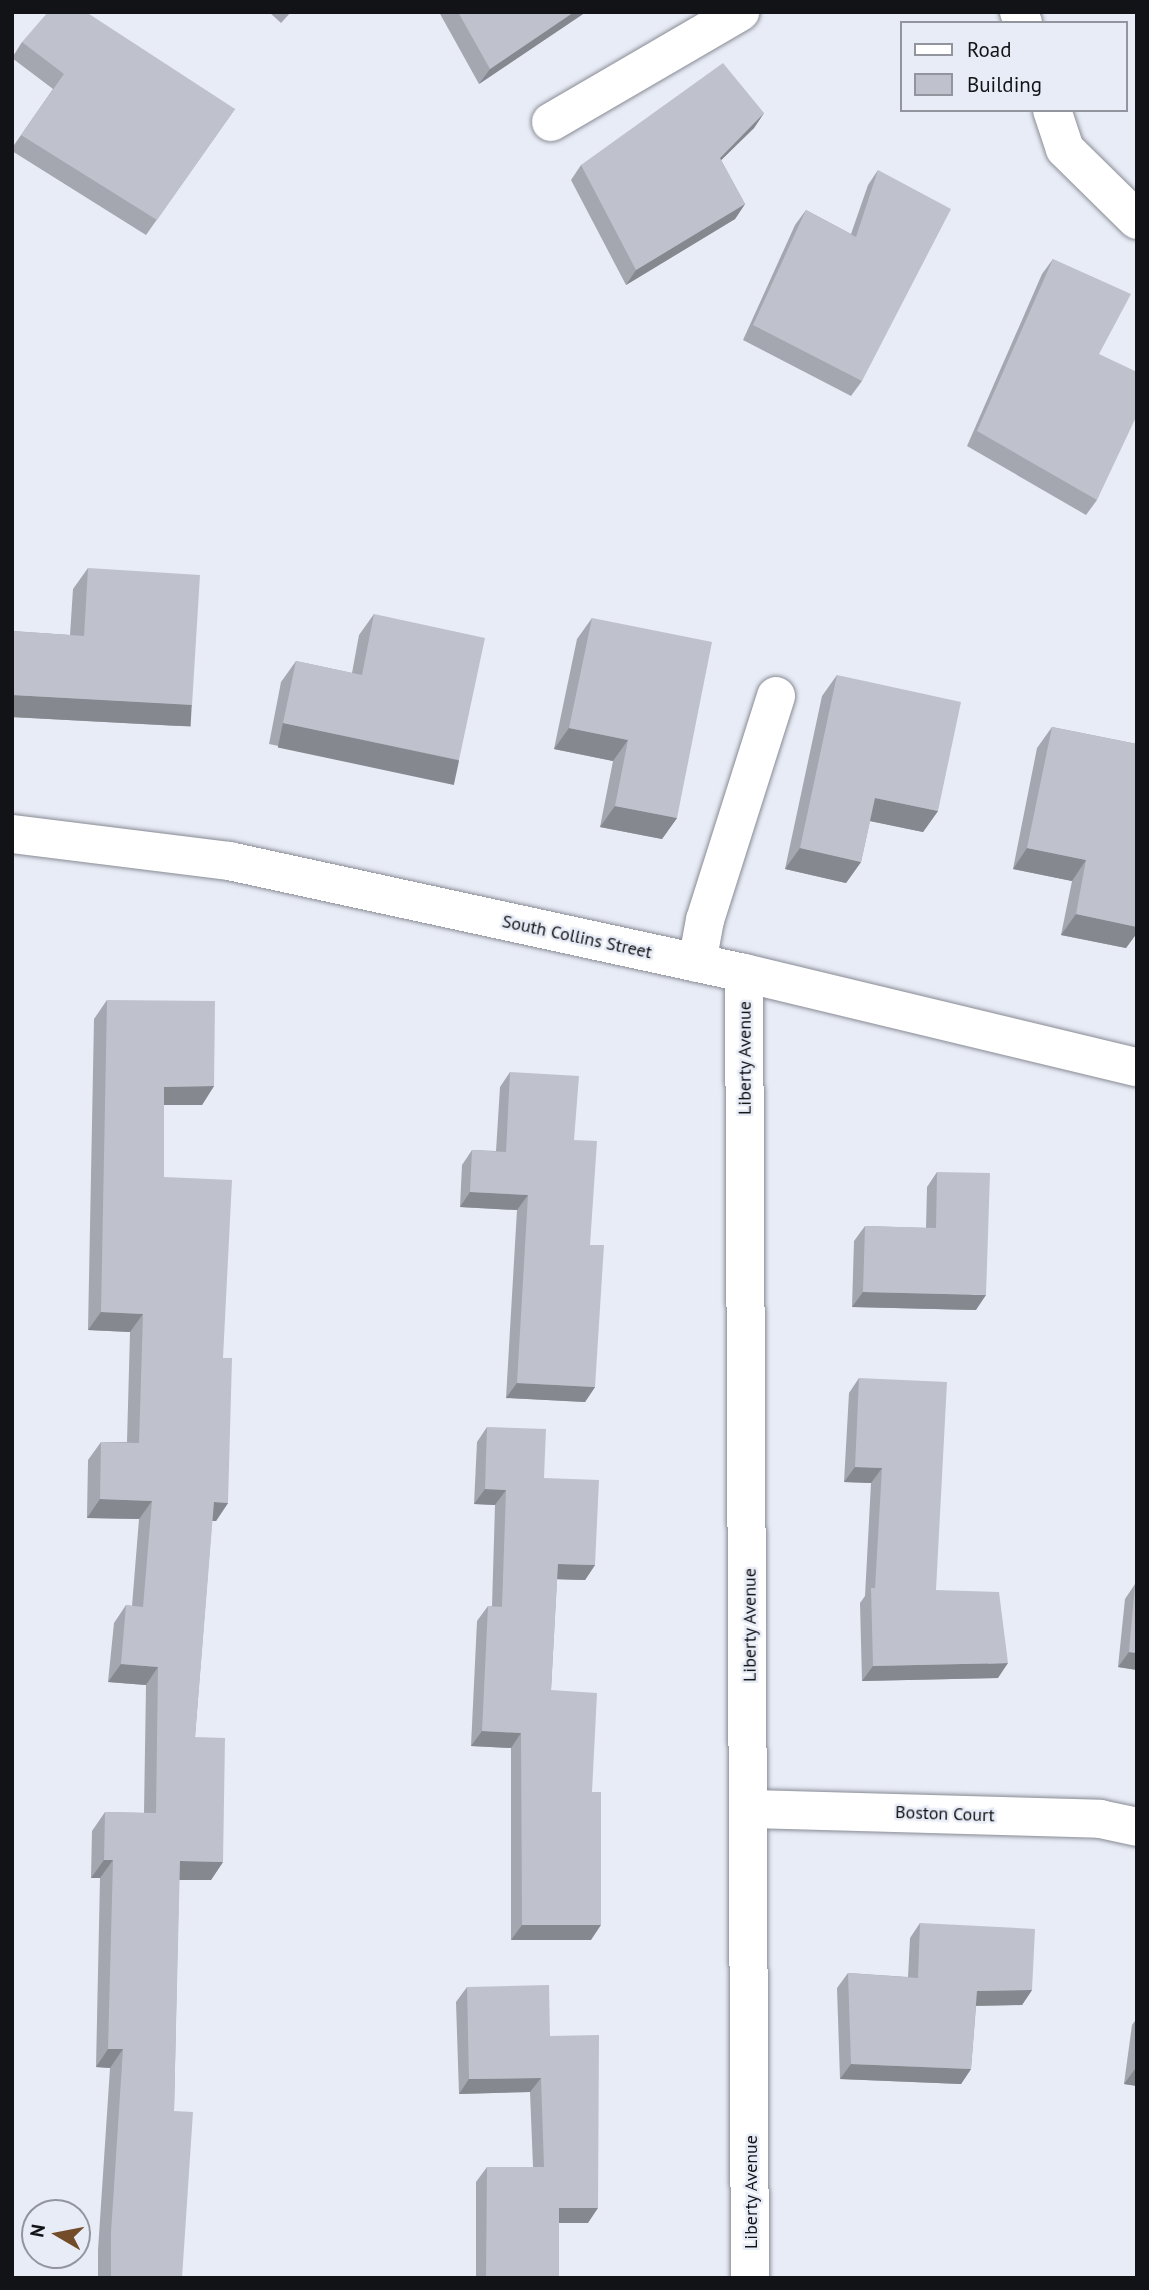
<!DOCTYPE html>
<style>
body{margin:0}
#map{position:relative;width:1149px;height:2290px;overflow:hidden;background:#e8ecf6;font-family:"PT Sans",sans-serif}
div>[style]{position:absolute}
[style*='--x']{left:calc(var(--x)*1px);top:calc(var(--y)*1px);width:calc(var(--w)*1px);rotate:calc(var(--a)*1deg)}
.roads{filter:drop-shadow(0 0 2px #888b94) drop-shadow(0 0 2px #888b94)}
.minor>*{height:38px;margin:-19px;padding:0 19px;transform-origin:19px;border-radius:19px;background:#fff}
.wall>*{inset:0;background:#a4a7af}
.shaded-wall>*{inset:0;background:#86888f;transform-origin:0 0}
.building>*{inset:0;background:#bfc2cc}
span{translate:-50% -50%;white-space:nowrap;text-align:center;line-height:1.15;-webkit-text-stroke:5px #e8ecf6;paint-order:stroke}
.street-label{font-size:18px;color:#121317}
.frame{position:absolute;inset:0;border:14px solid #121317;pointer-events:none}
.legend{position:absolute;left:900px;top:21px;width:228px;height:91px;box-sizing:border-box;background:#e8ecf6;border:2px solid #92959d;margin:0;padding:9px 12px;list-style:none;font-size:21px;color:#121317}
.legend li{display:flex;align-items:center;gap:14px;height:35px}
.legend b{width:35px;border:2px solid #92959d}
.north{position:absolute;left:21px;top:2199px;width:70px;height:70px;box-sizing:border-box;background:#e8ecf6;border:2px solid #92959d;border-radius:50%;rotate:280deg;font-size:19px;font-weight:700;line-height:28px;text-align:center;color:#121317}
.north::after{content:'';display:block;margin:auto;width:24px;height:32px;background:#734d2a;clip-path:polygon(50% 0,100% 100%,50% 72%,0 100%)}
</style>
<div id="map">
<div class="roads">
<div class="minor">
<div style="--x:1019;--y:12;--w:12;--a:70"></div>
<div style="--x:1052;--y:110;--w:41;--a:71.6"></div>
<div style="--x:1065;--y:149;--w:101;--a:44.6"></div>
<div style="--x:551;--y:122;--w:219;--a:-30.2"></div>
<div style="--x:12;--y:834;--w:219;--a:7.1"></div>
<div style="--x:229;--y:861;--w:527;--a:12.27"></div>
<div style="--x:744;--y:973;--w:404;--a:13.5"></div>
<div style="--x:697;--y:963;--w:44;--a:-79.5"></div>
<div style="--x:705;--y:920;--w:235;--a:-72.4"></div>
<div style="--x:744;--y:973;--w:1305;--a:89.74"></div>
<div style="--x:752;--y:1809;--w:348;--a:1.6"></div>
<div style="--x:1100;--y:1819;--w:38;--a:12"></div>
</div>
</div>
<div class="wall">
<div style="clip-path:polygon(269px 12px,291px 12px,281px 23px)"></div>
<div style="clip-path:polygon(439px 12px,586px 12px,479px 84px)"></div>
<div style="clip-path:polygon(22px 42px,235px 109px,146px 235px,12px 151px,12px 148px,53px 89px,12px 58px)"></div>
<div style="clip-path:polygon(764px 113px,754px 128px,721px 160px,745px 204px,735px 219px,626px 285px,571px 180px,581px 165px)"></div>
<div style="clip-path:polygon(878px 170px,862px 381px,851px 396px,743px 340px,795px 225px,806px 210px,851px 234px,868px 185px)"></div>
<div style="clip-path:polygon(1053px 259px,1097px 500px,1086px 515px,967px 446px,1042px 274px)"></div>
<div style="clip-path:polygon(88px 568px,192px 705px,178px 726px,12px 717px,12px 631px,70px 635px,73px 589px)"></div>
<div style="clip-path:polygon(374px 614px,459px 760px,445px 781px,269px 744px,281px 682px,296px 661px,352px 673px,359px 635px)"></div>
<div style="clip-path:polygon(592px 618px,677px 818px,662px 839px,600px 827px,613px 761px,554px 749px,577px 639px)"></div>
<div style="clip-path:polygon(837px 675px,938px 811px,923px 832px,870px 821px,861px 862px,846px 883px,785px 869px,822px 696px)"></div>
<div style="clip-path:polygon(1052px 727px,1137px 744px,1137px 933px,1126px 948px,1061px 935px,1072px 881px,1013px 869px,1037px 748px)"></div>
<div style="clip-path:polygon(107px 1000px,214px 1086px,202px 1105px,164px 1105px,164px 1177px,223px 1358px,228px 1503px,216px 1521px,212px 1521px,195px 1737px,223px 1862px,211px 1880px,179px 1880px,174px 2111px,182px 2278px,98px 2278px,98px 2250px,110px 2068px,96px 2067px,100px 1878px,91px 1878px,92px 1831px,105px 1812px,144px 1813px,146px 1685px,108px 1682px,114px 1623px,126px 1605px,132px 1606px,139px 1519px,87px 1518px,88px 1460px,101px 1442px,127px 1442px,130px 1332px,88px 1330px,94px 1019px)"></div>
<div style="clip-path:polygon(510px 1072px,574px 1140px,590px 1245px,595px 1387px,585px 1402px,506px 1398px,517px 1210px,460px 1207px,462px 1165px,472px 1150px,496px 1151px,500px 1087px)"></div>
<div style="clip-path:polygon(937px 1172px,976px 1310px,852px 1307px,854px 1241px,865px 1226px,926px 1228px,927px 1187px)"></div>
<div style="clip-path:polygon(859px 1378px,936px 1590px,998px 1678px,862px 1681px,860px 1603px,865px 1596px,871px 1483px,844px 1482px,849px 1393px)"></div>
<div style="clip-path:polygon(487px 1427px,544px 1478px,595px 1565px,585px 1580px,557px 1579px,551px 1690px,592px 1792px,591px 1940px,511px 1940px,511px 1748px,471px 1746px,477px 1621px,488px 1606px,492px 1606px,495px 1505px,474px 1504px,477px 1442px)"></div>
<div style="clip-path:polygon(1135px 1584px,1137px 1670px,1118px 1667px,1125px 1599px)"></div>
<div style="clip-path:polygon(920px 1923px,1032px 1990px,1022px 2005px,976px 2006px,971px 2069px,961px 2084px,840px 2079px,837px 1988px,848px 1973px,908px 1977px,910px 1938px)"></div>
<div style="clip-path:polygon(467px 1987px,550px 2036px,588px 2223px,559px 2223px,559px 2278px,476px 2278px,476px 2182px,487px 2167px,533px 2167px,530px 2092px,459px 2094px,456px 2002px)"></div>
<div style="clip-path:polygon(1137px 2018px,1137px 2086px,1124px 2084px,1132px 2025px)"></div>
</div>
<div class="shaded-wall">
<div style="clip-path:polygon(574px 12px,586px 12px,479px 84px,490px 69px)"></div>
<div style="clip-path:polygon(764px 113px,754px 128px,709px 172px,720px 158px)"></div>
<div style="clip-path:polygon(745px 204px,735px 219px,626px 285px,636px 270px)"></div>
<div style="left:12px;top:695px;width:180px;height:22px;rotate:3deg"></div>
<div style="left:283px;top:723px;width:180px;height:25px;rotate:12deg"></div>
<div style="clip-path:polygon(569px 728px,628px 740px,613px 761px,554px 749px)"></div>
<div style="clip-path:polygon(875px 798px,938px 811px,923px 832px,860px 819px)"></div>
<div style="clip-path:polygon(615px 806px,677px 818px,662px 839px,600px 827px)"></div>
<div style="clip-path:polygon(800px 848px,861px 862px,846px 883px,785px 869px)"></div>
<div style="clip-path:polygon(1027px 848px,1086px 860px,1072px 881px,1013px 869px)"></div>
<div style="clip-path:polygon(1076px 914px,1137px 927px,1137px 933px,1126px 948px,1061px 935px)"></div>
<div style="clip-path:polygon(214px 1086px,202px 1105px,151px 1105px,164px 1087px)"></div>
<div style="clip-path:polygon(470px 1192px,528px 1195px,517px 1210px,460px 1207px)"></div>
<div style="clip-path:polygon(863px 1292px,986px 1295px,976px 1310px,852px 1307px)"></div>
<div style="clip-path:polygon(101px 1312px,143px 1314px,130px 1332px,88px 1330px)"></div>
<div style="clip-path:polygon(517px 1383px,595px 1387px,585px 1402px,506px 1398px)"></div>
<div style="clip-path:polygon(855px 1467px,882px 1468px,871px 1483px,844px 1482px)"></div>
<div style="clip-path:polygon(485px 1489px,506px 1490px,495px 1505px,474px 1504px)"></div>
<div style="clip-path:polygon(100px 1499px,152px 1501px,139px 1519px,87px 1518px)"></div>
<div style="clip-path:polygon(214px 1502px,228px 1503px,216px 1521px,201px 1521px)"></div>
<div style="clip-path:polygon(558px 1564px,595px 1565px,585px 1580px,547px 1579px)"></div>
<div style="clip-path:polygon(1129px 1652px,1137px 1653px,1137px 1670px,1118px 1667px)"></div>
<div style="clip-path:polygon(1008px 1663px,998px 1678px,862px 1681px,873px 1666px)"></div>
<div style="clip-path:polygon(121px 1664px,158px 1667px,146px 1685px,108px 1682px)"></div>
<div style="clip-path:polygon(482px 1731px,521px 1733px,511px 1748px,471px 1746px)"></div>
<div style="clip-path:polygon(104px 1860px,113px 1860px,100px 1878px,91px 1878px)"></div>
<div style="clip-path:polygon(180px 1861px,223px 1862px,211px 1880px,167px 1880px)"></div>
<div style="clip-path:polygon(522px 1925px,601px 1925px,591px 1940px,511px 1940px)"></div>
<div style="clip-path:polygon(1032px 1990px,1022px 2005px,967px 2006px,977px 1991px)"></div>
<div style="clip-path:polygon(108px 2049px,123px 2049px,110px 2068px,96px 2067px)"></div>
<div style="clip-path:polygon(851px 2064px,971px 2069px,961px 2084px,840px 2079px)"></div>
<div style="clip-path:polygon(1135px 2069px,1137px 2069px,1137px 2086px,1124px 2084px)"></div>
<div style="clip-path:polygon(541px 2078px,530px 2092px,459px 2094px,469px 2079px)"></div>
<div style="clip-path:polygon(559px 2208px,598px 2208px,588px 2223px,549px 2223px)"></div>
</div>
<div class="building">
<div style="clip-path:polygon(48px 12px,86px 12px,235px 109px,157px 220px,21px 135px,64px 74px,22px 42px)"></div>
<div style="clip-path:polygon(458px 12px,574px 12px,490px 69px)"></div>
<div style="clip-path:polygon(723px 63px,764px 113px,720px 158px,745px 204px,636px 270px,581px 165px)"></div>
<div style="clip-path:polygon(878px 170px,951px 209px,862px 381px,753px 325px,806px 210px,856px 237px)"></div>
<div style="clip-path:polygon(1053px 259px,1131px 294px,1099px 354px,1137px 372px,1137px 415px,1097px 500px,977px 431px)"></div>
<div style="clip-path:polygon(88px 568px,200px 575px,192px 705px,12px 695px,12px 631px,84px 636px)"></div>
<div style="clip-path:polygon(374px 614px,485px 638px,459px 760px,283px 723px,296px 661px,362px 675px)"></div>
<div style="clip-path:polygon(592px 618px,712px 642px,677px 818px,615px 806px,628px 740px,569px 728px)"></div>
<div style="clip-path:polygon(837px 675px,961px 702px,938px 811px,875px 798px,861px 862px,800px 848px)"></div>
<div style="clip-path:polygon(1052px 727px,1137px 744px,1137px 927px,1076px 914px,1086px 860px,1027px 848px)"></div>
<div style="clip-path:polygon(107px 1000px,215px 1001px,214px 1086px,164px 1087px,164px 1177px,232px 1180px,223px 1358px,232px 1358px,228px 1503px,214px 1502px,195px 1737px,225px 1738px,223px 1862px,180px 1861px,174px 2111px,193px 2112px,182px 2278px,111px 2278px,111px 2232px,123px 2049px,108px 2049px,113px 1860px,104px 1860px,105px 1812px,156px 1813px,158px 1667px,121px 1664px,126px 1605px,143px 1607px,152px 1501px,100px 1499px,101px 1442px,139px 1443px,143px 1314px,101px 1312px)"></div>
<div style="clip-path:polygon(510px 1072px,579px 1076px,574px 1140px,597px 1141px,590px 1245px,604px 1245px,595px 1387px,517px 1383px,528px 1195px,470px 1192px,472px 1150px,506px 1152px)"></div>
<div style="clip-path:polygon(937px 1172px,990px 1173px,986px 1295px,863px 1292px,865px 1226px,936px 1228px)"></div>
<div style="clip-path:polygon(859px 1378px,947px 1382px,936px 1590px,999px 1592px,1008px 1663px,873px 1666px,871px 1588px,875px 1588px,882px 1468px,855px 1467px)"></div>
<div style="clip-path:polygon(487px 1427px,546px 1429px,544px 1478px,599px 1480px,595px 1565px,558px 1564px,551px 1690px,597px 1693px,592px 1792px,601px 1792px,601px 1925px,522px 1925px,521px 1733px,482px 1731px,488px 1606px,502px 1607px,506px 1490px,485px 1489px)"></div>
<div style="clip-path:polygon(1135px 1584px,1137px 1584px,1137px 1653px,1129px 1652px)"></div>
<div style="clip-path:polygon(920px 1923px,1035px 1929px,1032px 1990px,977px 1991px,971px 2069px,851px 2064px,848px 1973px,918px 1978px)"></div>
<div style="clip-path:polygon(549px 1985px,550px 2036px,599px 2035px,598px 2208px,559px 2208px,559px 2278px,486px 2278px,487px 2167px,544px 2167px,541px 2078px,469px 2079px,467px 1987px)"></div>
<div style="clip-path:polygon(1137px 2053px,1137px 2069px,1135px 2069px)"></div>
</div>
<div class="street-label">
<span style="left:577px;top:937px;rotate:12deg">South Collins Street</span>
<span style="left:745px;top:1058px;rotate:-90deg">Liberty Avenue</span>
<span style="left:750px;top:1625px;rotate:-90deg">Liberty Avenue</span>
<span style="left:945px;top:1814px;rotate:2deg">Boston Court</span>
<span style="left:751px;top:2192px;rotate:-90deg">Liberty Avenue</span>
</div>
<div class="frame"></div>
<ul class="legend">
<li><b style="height:9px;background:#fff"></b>Road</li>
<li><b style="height:19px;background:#bfc2cc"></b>Building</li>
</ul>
<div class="north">N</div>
</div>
